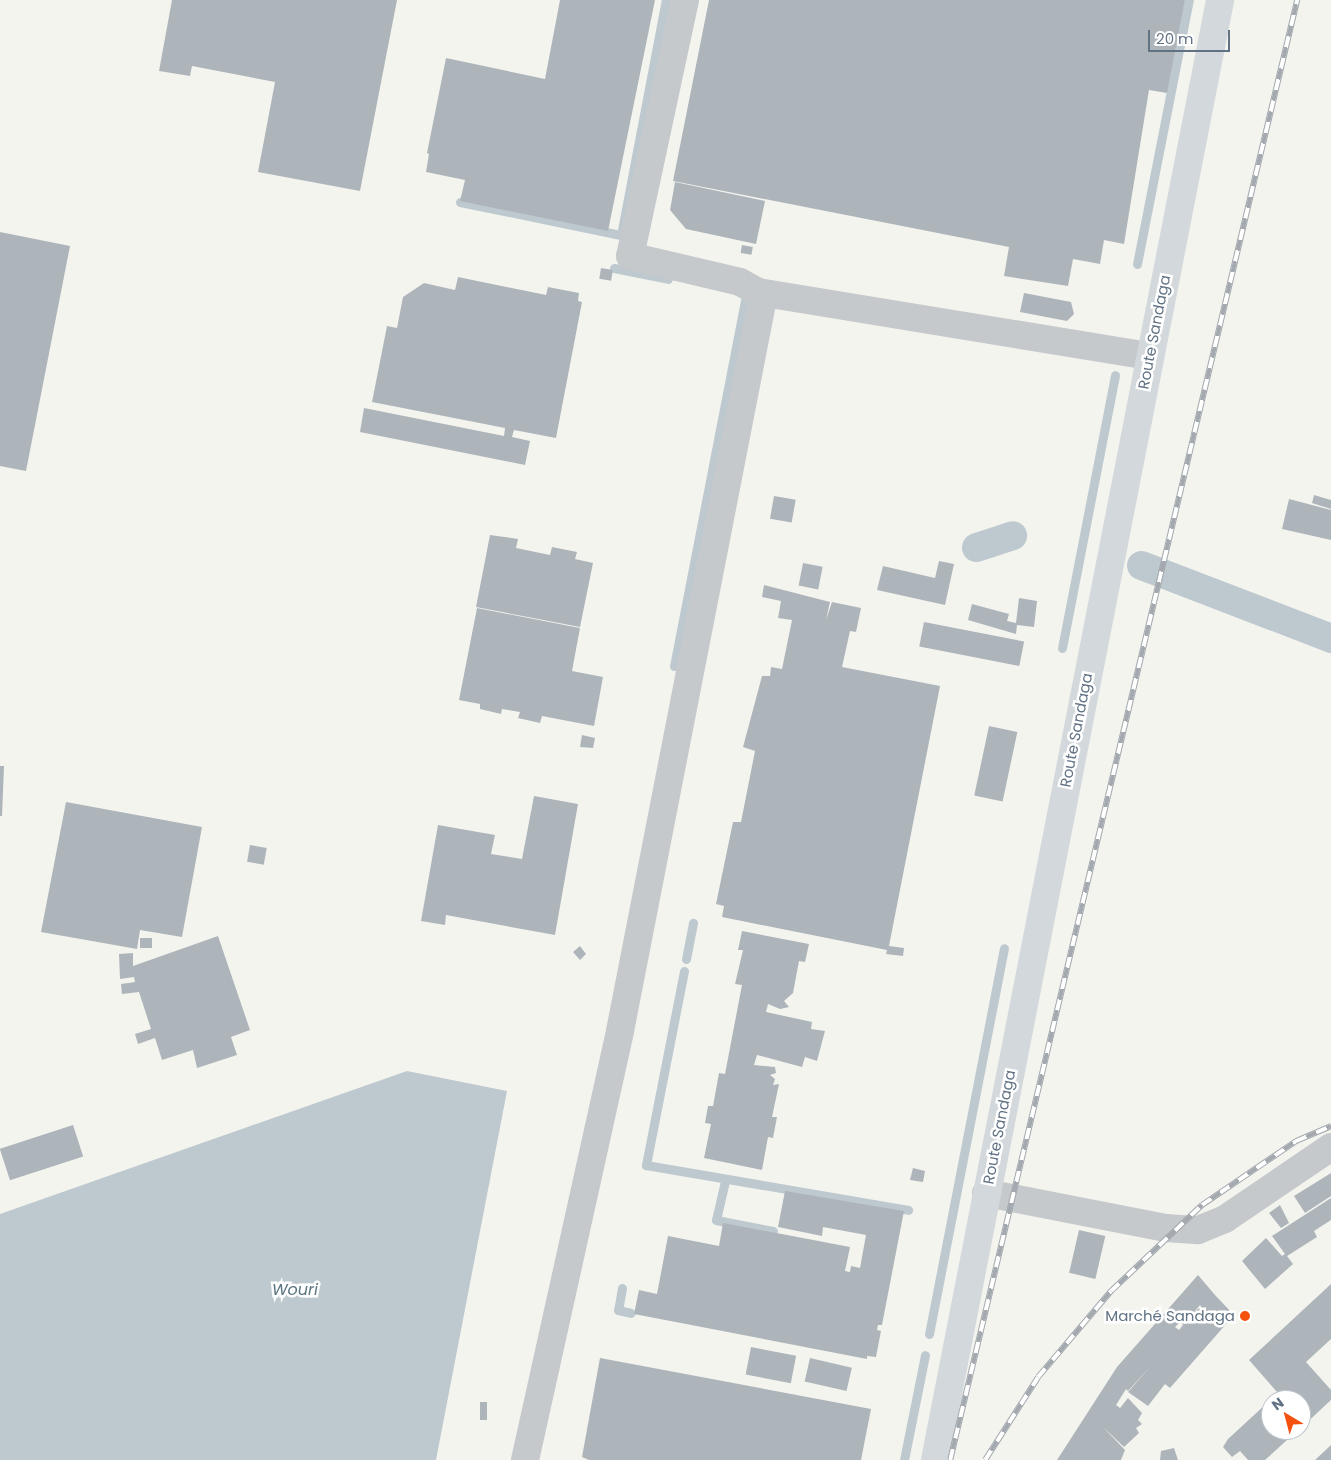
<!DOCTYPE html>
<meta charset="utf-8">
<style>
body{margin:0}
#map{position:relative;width:1331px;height:1460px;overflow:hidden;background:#f4f4ef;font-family:Poppins,sans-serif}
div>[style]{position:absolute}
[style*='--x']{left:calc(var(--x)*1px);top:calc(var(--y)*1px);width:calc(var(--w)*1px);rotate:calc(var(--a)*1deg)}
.water>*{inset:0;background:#bec9cf}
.stream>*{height:9px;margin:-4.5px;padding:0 4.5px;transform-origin:4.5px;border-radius:4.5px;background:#bec9cf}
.canal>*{height:29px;margin:-14.5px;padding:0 14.5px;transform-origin:14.5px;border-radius:14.5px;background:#bec9cf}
.building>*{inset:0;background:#adb5bb;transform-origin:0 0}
.minor>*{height:28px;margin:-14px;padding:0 14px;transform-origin:14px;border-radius:14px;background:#c6c9cc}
.primary>*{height:28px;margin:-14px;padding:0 14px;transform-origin:14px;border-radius:14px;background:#d2d8dc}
.rail>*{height:5.5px;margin-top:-2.75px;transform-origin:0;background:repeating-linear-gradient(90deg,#fff 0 11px,#a3a9af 0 22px);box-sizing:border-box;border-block:1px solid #a3a9af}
.dots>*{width:14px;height:14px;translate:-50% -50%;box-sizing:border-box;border:2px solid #fff;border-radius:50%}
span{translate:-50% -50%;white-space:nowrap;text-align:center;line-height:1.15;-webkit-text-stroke:5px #fff;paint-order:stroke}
.street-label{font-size:15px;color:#607284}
.poi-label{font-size:15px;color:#607284}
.right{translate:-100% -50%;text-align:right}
.water-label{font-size:16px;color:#5b7582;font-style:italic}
.north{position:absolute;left:1261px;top:1390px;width:50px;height:50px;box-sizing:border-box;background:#fff;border:1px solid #bfc7ce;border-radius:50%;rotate:323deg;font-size:14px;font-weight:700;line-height:20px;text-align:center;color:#607284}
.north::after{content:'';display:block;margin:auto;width:18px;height:22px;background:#f4510f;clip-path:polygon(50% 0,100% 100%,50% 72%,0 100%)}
.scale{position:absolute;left:1148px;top:30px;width:82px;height:22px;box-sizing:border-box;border:2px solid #607284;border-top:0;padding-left:6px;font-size:15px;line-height:18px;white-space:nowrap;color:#607284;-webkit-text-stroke:4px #fff;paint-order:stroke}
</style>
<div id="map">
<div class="water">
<div style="clip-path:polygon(407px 1071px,507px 1091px,436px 1460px,0 1460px,0 1214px)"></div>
</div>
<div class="stream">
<div style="--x:460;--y:202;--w:164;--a:11.6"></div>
<div style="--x:621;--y:235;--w:239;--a:-79.2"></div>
<div style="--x:1137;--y:264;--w:269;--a:-78.9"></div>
<div style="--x:614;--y:268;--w:55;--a:11.5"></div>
<div style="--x:1062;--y:648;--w:278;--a:-79"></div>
<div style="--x:674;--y:666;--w:378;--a:-79"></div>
<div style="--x:746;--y:295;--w:5;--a:-143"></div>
<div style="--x:686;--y:959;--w:37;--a:-79"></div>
<div style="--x:684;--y:971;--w:198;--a:101.1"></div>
<div style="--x:646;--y:1165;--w:266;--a:9.7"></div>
<div style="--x:725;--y:1181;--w:40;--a:103"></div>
<div style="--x:716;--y:1220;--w:58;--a:10.9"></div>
<div style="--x:622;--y:1288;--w:22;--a:100"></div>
<div style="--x:618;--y:1310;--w:13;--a:13"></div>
<div style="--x:929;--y:1334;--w:393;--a:-79"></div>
<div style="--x:904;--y:1460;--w:107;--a:-78.7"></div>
</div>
<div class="canal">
<div style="--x:976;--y:547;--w:38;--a:-18"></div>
<div style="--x:1141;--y:565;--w:204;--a:21"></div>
</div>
<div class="building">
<div style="clip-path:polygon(172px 0,397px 0,360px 191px,258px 172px,275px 82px,192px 66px,190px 76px,159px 71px)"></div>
<div style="clip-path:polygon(560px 0,655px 0,608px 231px,460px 201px,465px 180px,426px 172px,429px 154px,427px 153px,446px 58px,545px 79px)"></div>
<div style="clip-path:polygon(709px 0,1185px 0,1167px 93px,1149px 90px,1124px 244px,1104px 240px,1100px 264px,1073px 259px,1068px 286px,1004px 276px,1009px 247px,673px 181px)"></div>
<div style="clip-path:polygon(675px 182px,765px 201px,756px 244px,686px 229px,670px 210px)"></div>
<div style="clip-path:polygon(0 232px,70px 246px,26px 471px,0 466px)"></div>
<div style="left:742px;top:245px;width:11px;height:8px;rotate:10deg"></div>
<div style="left:601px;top:268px;width:12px;height:11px;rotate:9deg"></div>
<div style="clip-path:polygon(458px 277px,546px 295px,548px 287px,579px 293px,578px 301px,582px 302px,556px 438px,514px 430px,512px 437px,530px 441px,525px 465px,360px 432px,364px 408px,504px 436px,505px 428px,372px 402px,387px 326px,397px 328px,403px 297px,424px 283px,455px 290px)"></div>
<div style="clip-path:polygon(1024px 293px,1071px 302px,1074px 314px,1067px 321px,1020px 312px)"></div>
<div style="clip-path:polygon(1314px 495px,1331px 500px,1331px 509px,1312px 503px)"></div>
<div style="left:774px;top:496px;width:22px;height:23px;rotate:10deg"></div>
<div style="clip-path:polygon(1289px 499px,1331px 510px,1331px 540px,1282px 529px)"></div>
<div style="clip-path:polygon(490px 535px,518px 539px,516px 548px,550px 555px,552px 547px,577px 552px,575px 559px,593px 563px,580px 627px,476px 607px)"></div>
<div style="clip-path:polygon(939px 561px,954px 564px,945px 605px,877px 590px,883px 566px,935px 578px)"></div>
<div style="left:803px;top:563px;width:20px;height:23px;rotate:11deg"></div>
<div style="clip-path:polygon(764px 585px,830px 602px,826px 620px,832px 602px,861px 608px,856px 632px,850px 631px,842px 667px,940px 686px,889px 946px,904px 948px,903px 956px,886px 954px,887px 950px,722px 917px,724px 906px,716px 904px,733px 822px,741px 822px,755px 751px,743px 747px,762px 676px,770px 676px,771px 667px,782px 669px,792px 620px,778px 618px,781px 601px,762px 597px)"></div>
<div style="clip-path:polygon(1019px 598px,1037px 601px,1034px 627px,1017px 625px,1016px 634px,968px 620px,972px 604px,1009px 614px,1007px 621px,1016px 623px)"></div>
<div style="clip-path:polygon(477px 608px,580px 628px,572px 671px,603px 677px,594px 726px,542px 716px,540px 723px,518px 718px,520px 712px,502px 709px,501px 714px,480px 709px,480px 704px,459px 700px)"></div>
<div style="left:924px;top:622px;width:102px;height:25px;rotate:11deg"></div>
<div style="left:989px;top:726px;width:29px;height:71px;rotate:12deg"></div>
<div style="clip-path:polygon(582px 735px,595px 738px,593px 748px,580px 747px)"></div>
<div style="clip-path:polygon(0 766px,4px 766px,2px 816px,0 816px)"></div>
<div style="clip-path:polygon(534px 796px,578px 804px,555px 935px,446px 915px,445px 925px,421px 921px,438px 825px,495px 835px,491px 854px,522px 859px)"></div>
<div style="clip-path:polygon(66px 802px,202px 827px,182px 937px,140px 930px,137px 949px,41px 932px)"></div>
<div style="left:250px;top:845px;width:17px;height:17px;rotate:10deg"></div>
<div style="clip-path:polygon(742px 931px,809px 944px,805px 962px,799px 961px,793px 993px,784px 1001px,789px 1007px,780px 1009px,768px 1004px,766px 1012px,812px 1022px,811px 1029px,825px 1031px,817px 1061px,805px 1057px,802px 1067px,757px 1055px,754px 1065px,775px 1067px,776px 1073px,770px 1075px,775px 1079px,773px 1085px,779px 1084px,772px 1117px,777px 1117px,773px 1138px,768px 1137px,762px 1170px,704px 1158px,711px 1124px,705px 1123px,708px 1106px,713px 1106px,719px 1073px,725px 1074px,742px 985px,735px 984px,743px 950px,738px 950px)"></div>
<div style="clip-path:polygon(218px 936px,250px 1030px,231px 1037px,237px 1055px,197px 1068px,193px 1050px,162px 1060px,155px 1038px,138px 1044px,135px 1034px,151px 1029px,139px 992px,122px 994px,121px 984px,135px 982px,134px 977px,120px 979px,119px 954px,133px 953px,133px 966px)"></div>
<div style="left:140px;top:938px;width:12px;height:10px"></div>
<div style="clip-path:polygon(580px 946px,586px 954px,580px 960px,573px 952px)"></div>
<div style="left:73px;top:1125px;width:33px;height:77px;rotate:72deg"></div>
<div style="clip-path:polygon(913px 1168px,925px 1171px,923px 1182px,910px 1180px)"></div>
<div style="clip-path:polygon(1331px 1173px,1331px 1196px,1305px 1213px,1294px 1196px)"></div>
<div style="clip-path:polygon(785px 1191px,904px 1211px,882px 1325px,878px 1325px,877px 1330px,881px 1331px,876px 1357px,867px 1356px,867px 1359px,634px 1314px,639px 1290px,657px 1294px,668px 1236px,719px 1246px,723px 1223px,850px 1247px,845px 1271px,850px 1272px,851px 1266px,860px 1268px,866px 1235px,823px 1227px,822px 1236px,778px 1227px)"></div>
<div style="clip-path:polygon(1331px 1198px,1331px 1220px,1314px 1231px,1317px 1237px,1287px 1256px,1293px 1264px,1265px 1289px,1242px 1261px,1266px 1238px,1282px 1256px,1285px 1254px,1272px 1236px)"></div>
<div style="clip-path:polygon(1280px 1205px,1289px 1223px,1281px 1228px,1269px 1213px)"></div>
<div style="left:1079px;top:1230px;width:27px;height:44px;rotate:13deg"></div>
<div style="clip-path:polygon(evenodd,1198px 1275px,1215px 1295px,1207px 1302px,1215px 1295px,1234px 1315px,1170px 1388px,1165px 1384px,1148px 1406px,1128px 1392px,1152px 1365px,1128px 1391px,1126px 1389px,1116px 1405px,1120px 1408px,1128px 1398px,1142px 1413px,1138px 1420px,1142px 1424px,1136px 1428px,1139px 1433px,1124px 1447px,1103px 1427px,1125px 1450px,1121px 1460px,1057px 1460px,1117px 1367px,1198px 1275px,1200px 1305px,1202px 1308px,1216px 1324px,1199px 1308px,1191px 1316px,1200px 1305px,1198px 1275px,1180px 1322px,1183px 1325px,1179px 1330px,1175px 1327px,1180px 1322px)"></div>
<div style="clip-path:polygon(1331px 1284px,1331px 1339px,1306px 1362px,1331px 1390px,1331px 1400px,1301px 1428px,1301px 1400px,1271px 1400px,1271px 1430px,1298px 1430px,1265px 1460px,1248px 1460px,1240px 1451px,1232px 1457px,1223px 1447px,1228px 1439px,1278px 1393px,1249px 1360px)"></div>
<div style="left:751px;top:1347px;width:46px;height:28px;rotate:11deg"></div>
<div style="clip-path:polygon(600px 1358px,871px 1409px,861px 1460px,589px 1460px,582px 1457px)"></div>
<div style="left:810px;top:1358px;width:43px;height:24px;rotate:13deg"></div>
<div style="left:480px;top:1402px;width:7px;height:18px"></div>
<div style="clip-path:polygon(1331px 1445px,1331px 1460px,1315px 1460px)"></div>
<div style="clip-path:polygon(1174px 1448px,1178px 1460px,1160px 1460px,1161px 1451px)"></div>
</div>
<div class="minor">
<div style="--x:685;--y:0;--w:262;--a:102.1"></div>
<div style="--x:630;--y:256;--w:113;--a:13.3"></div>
<div style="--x:740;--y:282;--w:21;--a:29"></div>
<div style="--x:758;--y:292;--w:396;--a:9.3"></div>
<div style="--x:986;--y:1193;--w:183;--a:11"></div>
<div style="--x:1166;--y:1228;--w:32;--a:4"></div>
<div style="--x:1198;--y:1230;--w:29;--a:-22"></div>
<div style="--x:1225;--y:1219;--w:128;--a:-34.2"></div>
<div style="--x:525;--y:1460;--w:439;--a:-77.5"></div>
<div style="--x:620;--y:1031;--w:742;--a:-78.96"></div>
<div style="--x:762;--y:303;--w:12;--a:-110"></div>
</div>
<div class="primary">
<div style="--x:935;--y:1460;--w:1488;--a:-78.95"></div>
</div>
<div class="rail">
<div style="--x:950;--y:1460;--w:1501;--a:-76.63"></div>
<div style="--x:985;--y:1460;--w:98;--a:-57.4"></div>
<div style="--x:1038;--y:1377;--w:113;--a:-49.7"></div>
<div style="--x:1111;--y:1291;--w:125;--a:-43.4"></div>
<div style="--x:1202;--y:1205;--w:114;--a:-34.2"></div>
<div style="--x:1296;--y:1141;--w:38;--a:-23"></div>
</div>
<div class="dots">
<div style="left:1245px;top:1316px;background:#f4510f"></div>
</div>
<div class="street-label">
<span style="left:1154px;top:332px;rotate:-79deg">Route Sandaga</span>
<span style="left:1076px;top:730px;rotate:-79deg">Route Sandaga</span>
<span style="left:999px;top:1127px;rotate:-79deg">Route Sandaga</span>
</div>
<div class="poi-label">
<span class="right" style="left:1235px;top:1316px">Marché Sandaga</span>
</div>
<div class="water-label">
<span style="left:295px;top:1290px">Wouri</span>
</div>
<div class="north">N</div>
<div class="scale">20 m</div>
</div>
